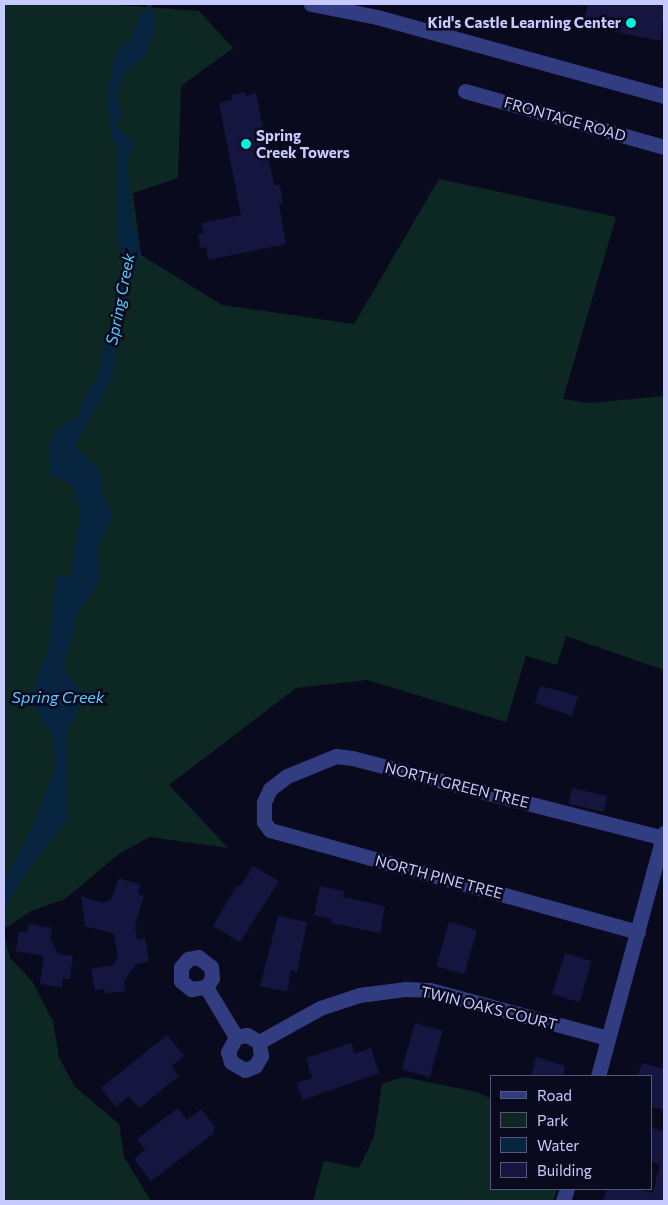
<!DOCTYPE html>
<style>
body{margin:0}
#map{position:relative;width:668px;height:1205px;overflow:hidden;background:#0a0a1e;font-family:Commissioner,sans-serif}
div>[style]{position:absolute}
[style*='--x']{left:calc(var(--x)*1px);top:calc(var(--y)*1px);width:calc(var(--w)*1px);rotate:calc(var(--a)*1deg)}
.green>*{inset:0;background:#0d2823}
.water>*{inset:0;background:#072540}
.stream>*{height:4.5px;margin:-2.25px;padding:0 2.25px;transform-origin:2.25px;border-radius:2.25px;background:#072540}
.building>*{inset:0;background:#161540;transform-origin:0 0}
.minor>*{height:15px;margin:-7.5px;padding:0 7.5px;transform-origin:7.5px;border-radius:7.5px;background:#313c81}
.dots>*{width:14px;height:14px;translate:-50% -50%;box-sizing:border-box;border:2px solid #0a0a1e;border-radius:50%}
span{translate:-50% -50%;white-space:nowrap;text-align:center;line-height:1.15;-webkit-text-stroke:5px #0a0a1e;paint-order:stroke}
.poi-label{font-size:15px;color:#c7caff;font-weight:700}
.right{translate:-100% -50%;text-align:right}
.left{translate:0 -50%;text-align:left}
.street-label{font-size:15px;color:#c7caff}
.water-label{font-size:16px;color:#55cdff;font-style:italic}
.frame{position:absolute;inset:0;border:5px solid #c7caff;pointer-events:none}
.legend{position:absolute;left:490px;top:1075px;width:162px;height:115px;box-sizing:border-box;background:#0a0a1e;border:1px solid #565778;margin:0;padding:6px 9px;list-style:none;font-size:15px;color:#c7caff}
.legend li{display:flex;align-items:center;gap:10px;height:25px}
.legend b{width:25px;border:1px solid #565778}
</style>
<div id="map">
<div class="green">
<div style="clip-path:polygon(4px 4px,103px 4px,199px 11px,233px 48px,181px 86px,178px 178px,133px 193px,141px 255px,222px 305px,354px 324px,439px 179px,616px 217px,563px 399px,589px 403px,664px 396px,664px 670px,566px 636px,557px 665px,526px 656px,506px 722px,367px 680px,296px 688px,169px 785px,228px 848px,150px 837px,120px 853px,65px 899px,31px 911px,4px 929px)"></div>
<div style="clip-path:polygon(4px 934px,10px 958px,32px 981px,53px 1021px,59px 1057px,74px 1086px,119px 1124px,124px 1157px,151px 1201px,4px 1201px)"></div>
<div style="clip-path:polygon(403px 1077px,477px 1092px,492px 1099px,492px 1189px,557px 1189px,553px 1201px,313px 1201px,324px 1161px,359px 1168px,374px 1137px,382px 1084px)"></div>
</div>
<div class="water">
<div style="clip-path:polygon(141px 12px,157px 15px,148px 53px,123px 74px,116px 95px,121px 112px,117px 129px,135px 141px,127px 162px,131px 214px,141px 255px,122px 309px,112px 377px,75px 447px,100px 470px,103px 495px,113px 516px,98px 548px,99px 582px,78px 611px,64px 670px,85px 695px,68px 731px,66px 822px,26px 873px,4px 909px,4px 881px,34px 824px,56px 765px,52px 733px,40px 717px,33px 691px,50px 644px,56px 577px,71px 576px,81px 512px,73px 487px,51px 474px,49px 444px,59px 427px,74px 421px,100px 370px,123px 259px,118px 237px,118px 147px,111px 137px,107px 98px,115px 54px,132px 38px)"></div>
</div>
<div class="stream">
<div style="--x:147;--y:17;--w:13;--a:-81"></div>
</div>
<div class="building">
<div style="clip-path:polygon(588px 4px,664px 4px,661px 41px,612px 31px,613px 27px,584px 19px)"></div>
<div style="clip-path:polygon(245px 92px,246px 96px,256px 93px,274px 185px,280px 185px,283px 203px,279px 204px,286px 244px,208px 260px,206px 247px,201px 248px,198px 235px,204px 233px,201px 223px,241px 215px,219px 103px,232px 100px,231px 95px)"></div>
<div style="clip-path:polygon(540px 686px,578px 696px,572px 716px,535px 703px)"></div>
<div style="left:572px;top:788px;width:36px;height:16px;rotate:13deg"></div>
<div style="clip-path:polygon(253px 866px,279px 881px,240px 942px,213px 926px,237px 885px,240px 887px)"></div>
<div style="clip-path:polygon(119px 878px,140px 885px,138px 894px,144px 896px,135px 925px,137px 940px,145px 938px,149px 962px,136px 964px,124px 981px,125px 991px,105px 994px,104px 989px,95px 990px,91px 969px,113px 965px,118px 957px,114px 934px,85px 926px,81px 896px,103px 903px,111px 900px)"></div>
<div style="clip-path:polygon(320px 886px,344px 891px,343px 897px,385px 906px,380px 933px,331px 923px,332px 919px,314px 915px)"></div>
<div style="clip-path:polygon(278px 916px,307px 922px,297px 972px,291px 970px,287px 992px,260px 986px)"></div>
<div style="left:449px;top:922px;width:29px;height:46px;rotate:16deg"></div>
<div style="clip-path:polygon(28px 924px,52px 928px,50px 938px,58px 954px,73px 956px,70px 979px,63px 978px,62px 987px,40px 984px,44px 956px,16px 951px,19px 931px,27px 932px)"></div>
<div style="left:565px;top:953px;width:28px;height:43px;rotate:17deg"></div>
<div style="left:415px;top:1023px;width:29px;height:48px;rotate:16deg"></div>
<div style="clip-path:polygon(167px 1035px,184px 1056px,171px 1066px,179px 1076px,139px 1108px,129px 1096px,116px 1107px,101px 1088px)"></div>
<div style="clip-path:polygon(351px 1043px,355px 1054px,371px 1048px,379px 1073px,303px 1100px,297px 1083px,312px 1078px,306px 1058px)"></div>
<div style="clip-path:polygon(536px 1057px,565px 1066px,563px 1076px,531px 1076px)"></div>
<div style="clip-path:polygon(642px 1063px,664px 1069px,664px 1110px,652px 1107px,652px 1076px,638px 1076px)"></div>
<div style="clip-path:polygon(178px 1108px,187px 1120px,201px 1109px,215px 1127px,213px 1134px,151px 1181px,134px 1159px,145px 1150px,137px 1139px)"></div>
<div style="clip-path:polygon(652px 1128px,664px 1132px,664px 1201px,603px 1201px,607px 1189px,638px 1189px,653px 1193px,660px 1164px,652px 1162px)"></div>
</div>
<div class="minor">
<div style="--x:311;--y:4;--w:67;--a:11.1"></div>
<div style="--x:377;--y:17;--w:298;--a:15.4"></div>
<div style="--x:465;--y:91;--w:207;--a:15.7"></div>
<div style="--x:638;--y:932;--w:382;--a:-164.5"></div>
<div style="--x:270;--y:830;--w:10;--a:-127"></div>
<div style="--x:264;--y:822;--w:20;--a:-90"></div>
<div style="--x:264;--y:802;--w:14;--a:-65"></div>
<div style="--x:270;--y:789;--w:21;--a:-37"></div>
<div style="--x:287;--y:776;--w:53;--a:-22.2"></div>
<div style="--x:336;--y:756;--w:16;--a:7"></div>
<div style="--x:352;--y:758;--w:321;--a:14.4"></div>
<div style="--x:206;--y:987;--w:11;--a:-56"></div>
<div style="--x:212;--y:978;--w:11;--a:-95"></div>
<div style="--x:211;--y:967;--w:16;--a:-142"></div>
<div style="--x:198;--y:957;--w:10;--a:169"></div>
<div style="--x:188;--y:959;--w:11;--a:131"></div>
<div style="--x:181;--y:967;--w:14;--a:90"></div>
<div style="--x:181;--y:981;--w:13;--a:39"></div>
<div style="--x:191;--y:989;--w:15;--a:-8"></div>
<div style="--x:206;--y:987;--w:58;--a:59"></div>
<div style="--x:259;--y:1042;--w:14;--a:-150"></div>
<div style="--x:247;--y:1035;--w:11;--a:170"></div>
<div style="--x:236;--y:1037;--w:17;--a:118"></div>
<div style="--x:228;--y:1052;--w:10;--a:73"></div>
<div style="--x:231;--y:1062;--w:16;--a:30"></div>
<div style="--x:245;--y:1070;--w:11;--a:-22"></div>
<div style="--x:255;--y:1066;--w:12;--a:-59"></div>
<div style="--x:261;--y:1056;--w:14;--a:-98"></div>
<div style="--x:259;--y:1042;--w:70;--a:-29.1"></div>
<div style="--x:320;--y:1008;--w:41;--a:-18.4"></div>
<div style="--x:359;--y:995;--w:46;--a:-7.4"></div>
<div style="--x:405;--y:989;--w:25;--a:2"></div>
<div style="--x:430;--y:990;--w:184;--a:15.1"></div>
<div style="--x:598;--y:1076;--w:252;--a:-74.8"></div>
<div style="--x:563;--y:1201;--w:13;--a:-72"></div>
</div>
<div class="dots">
<div style="left:631px;top:23px;background:#00f2e1"></div>
<div style="left:246px;top:144px;background:#00f2e1"></div>
</div>
<div class="poi-label">
<span class="right" style="left:621px;top:23px">Kid's Castle Learning Center</span>
<span class="left" style="left:256px;top:144px">Spring<br>Creek Towers</span>
</div>
<div class="street-label">
<span style="left:565px;top:119px;rotate:16deg">FRONTAGE ROAD</span>
<span style="left:457px;top:785px;rotate:14deg">NORTH GREEN TREE</span>
<span style="left:439px;top:877px;rotate:15deg">NORTH PINE TREE</span>
<span style="left:489px;top:1008px;rotate:14deg">TWIN OAKS COURT</span>
</div>
<div class="water-label">
<span style="left:120px;top:299px;rotate:-79deg">Spring Creek</span>
<span style="left:58px;top:697px">Spring Creek</span>
</div>
<div class="frame"></div>
<ul class="legend">
<li><b style="height:6px;background:#313c81"></b>Road</li>
<li><b style="height:14px;background:#0d2823"></b>Park</li>
<li><b style="height:14px;background:#072540"></b>Water</li>
<li><b style="height:14px;background:#161540"></b>Building</li>
</ul>
</div>
